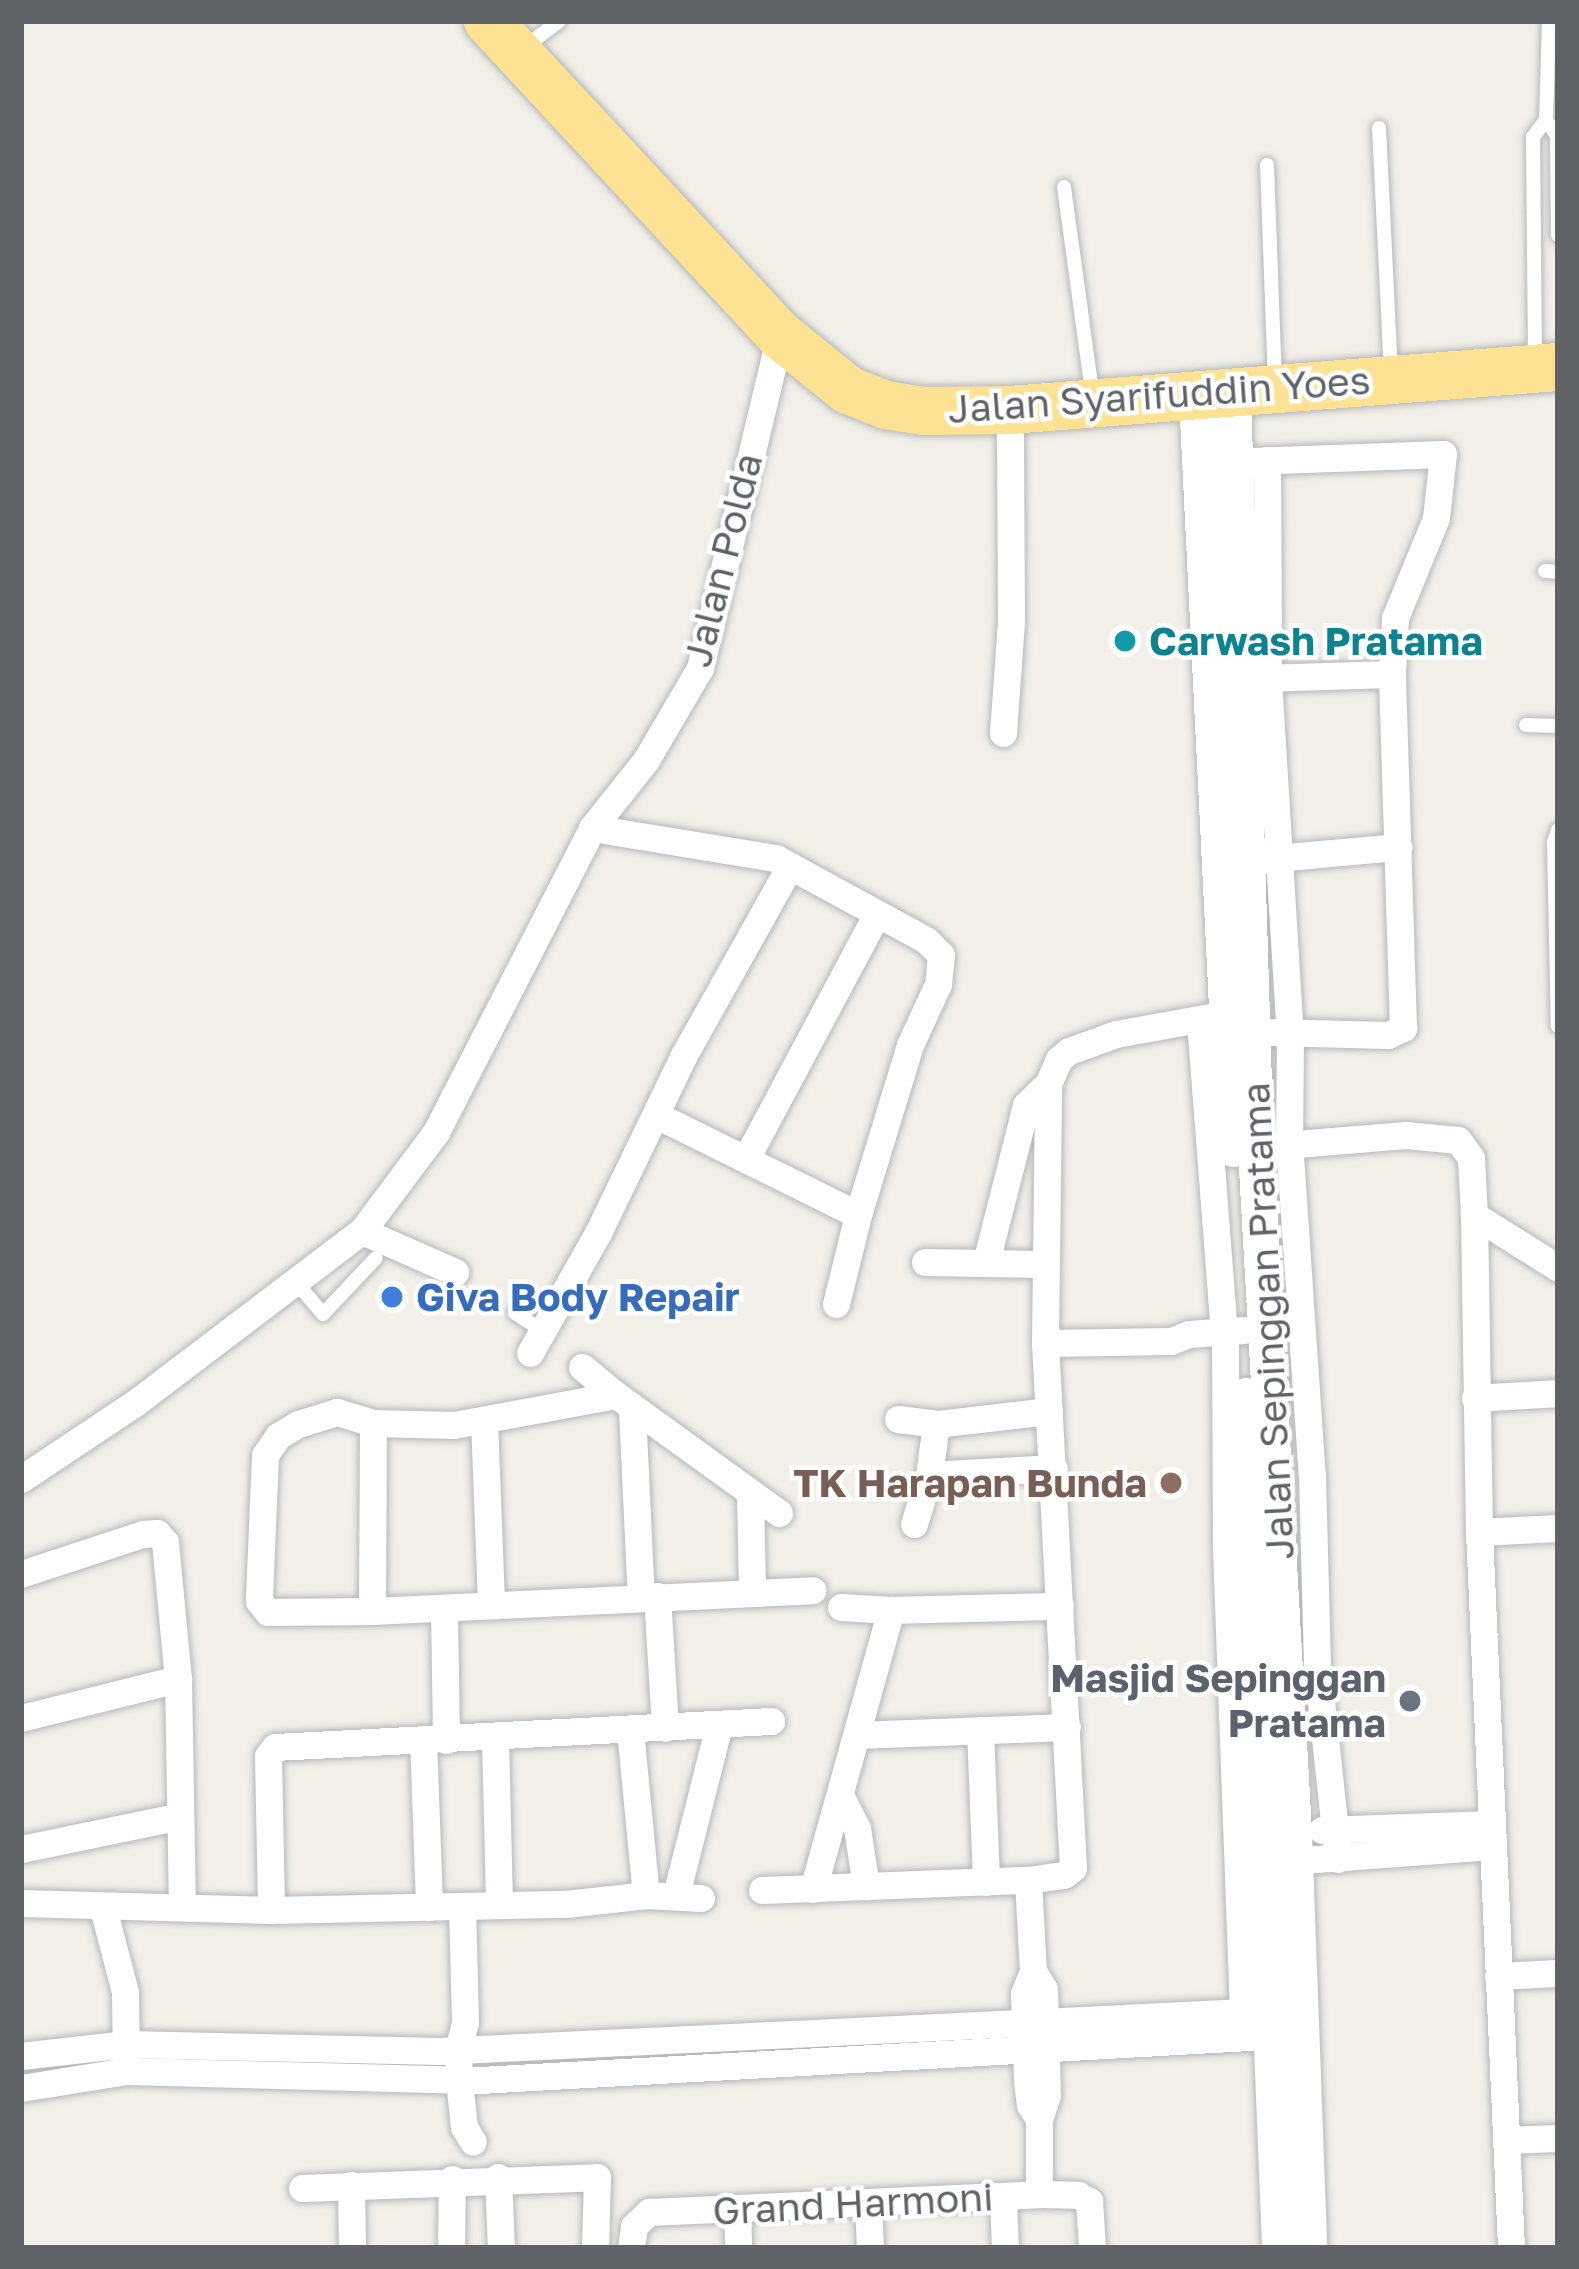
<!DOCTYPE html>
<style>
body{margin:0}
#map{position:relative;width:1579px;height:2269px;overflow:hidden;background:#f1efe8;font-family:"Golos Text",sans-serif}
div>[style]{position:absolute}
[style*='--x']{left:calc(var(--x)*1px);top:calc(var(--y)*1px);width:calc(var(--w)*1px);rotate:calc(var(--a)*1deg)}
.roads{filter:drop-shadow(0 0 3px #b5b8bc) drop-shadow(0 0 3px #b5b8bc)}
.lane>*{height:14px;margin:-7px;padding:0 7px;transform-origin:7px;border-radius:7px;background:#fff}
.street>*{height:27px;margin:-13.5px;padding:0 13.5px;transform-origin:13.5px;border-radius:13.5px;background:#fff}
.secondary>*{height:36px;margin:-18px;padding:0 18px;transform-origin:18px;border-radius:18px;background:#fff}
.highway>*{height:48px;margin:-24px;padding:0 24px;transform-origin:24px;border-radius:24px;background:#fde293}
.dots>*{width:33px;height:33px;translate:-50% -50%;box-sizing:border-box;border:6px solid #fff;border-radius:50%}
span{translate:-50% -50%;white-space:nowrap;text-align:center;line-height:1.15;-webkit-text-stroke:9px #fff;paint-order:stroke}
.street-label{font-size:39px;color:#5f6368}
.culture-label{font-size:39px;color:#0d838f;font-weight:700}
.left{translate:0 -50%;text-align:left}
.shop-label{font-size:39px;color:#366cbe;font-weight:700}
.education-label{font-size:39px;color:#785e54;font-weight:700}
.right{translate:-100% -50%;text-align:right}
.worship-label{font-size:39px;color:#5b616d;font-weight:700}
.frame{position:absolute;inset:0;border:24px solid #5f6368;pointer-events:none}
</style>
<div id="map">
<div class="roads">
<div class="lane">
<div style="--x:1549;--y:21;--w:99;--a:91.7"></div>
<div style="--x:1546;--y:120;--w:19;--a:55"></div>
<div style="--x:1557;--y:136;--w:99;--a:89.4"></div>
<div style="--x:525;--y:47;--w:43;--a:-37.4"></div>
<div style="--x:1379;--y:128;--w:245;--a:87.2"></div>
<div style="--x:1267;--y:165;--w:219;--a:87.9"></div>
<div style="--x:1064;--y:187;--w:207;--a:82.2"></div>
<div style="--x:1535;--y:362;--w:225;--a:-90.5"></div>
<div style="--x:1533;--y:137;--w:21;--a:-53"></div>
<div style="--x:1545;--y:571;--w:13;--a:4"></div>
<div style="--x:1526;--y:725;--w:32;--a:2"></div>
<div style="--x:1558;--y:830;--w:13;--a:108"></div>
<div style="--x:1554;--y:842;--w:184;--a:88.8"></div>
<div style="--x:295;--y:1281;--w:43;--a:49.7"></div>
<div style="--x:323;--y:1314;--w:77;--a:-46.6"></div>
<div style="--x:515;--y:1313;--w:33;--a:33"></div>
</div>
<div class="street">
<div style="--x:1267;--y:460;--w:218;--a:89.7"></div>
<div style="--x:1268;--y:678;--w:357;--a:86.5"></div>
<div style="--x:1290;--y:1034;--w:107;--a:90.5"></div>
<div style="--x:1289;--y:1141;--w:335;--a:86.1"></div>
<div style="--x:1312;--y:1475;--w:190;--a:88.5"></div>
<div style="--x:1317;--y:1665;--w:195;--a:83.8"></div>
<div style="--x:1250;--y:461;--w:193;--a:-2.1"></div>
<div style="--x:1443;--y:454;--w:64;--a:96.2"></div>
<div style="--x:1436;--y:518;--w:108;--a:112.3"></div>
<div style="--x:1395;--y:618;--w:56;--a:93.1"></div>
<div style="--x:1392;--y:674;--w:124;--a:178.2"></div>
<div style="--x:1003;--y:733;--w:112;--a:-85.9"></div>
<div style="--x:1011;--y:621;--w:211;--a:-90.3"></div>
<div style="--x:592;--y:828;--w:87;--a:-51.5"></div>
<div style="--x:646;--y:760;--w:107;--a:-59.6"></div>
<div style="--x:700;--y:668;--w:342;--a:-76.5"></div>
<div style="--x:1265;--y:859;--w:134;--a:-5.2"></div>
<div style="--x:1200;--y:1022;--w:329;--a:85.6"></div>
<div style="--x:1225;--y:1350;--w:199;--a:89.7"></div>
<div style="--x:1226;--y:1549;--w:482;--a:87.9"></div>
<div style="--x:1271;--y:1032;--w:117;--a:1.5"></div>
<div style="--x:1388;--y:1035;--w:17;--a:-25"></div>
<div style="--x:1403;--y:1028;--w:354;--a:-91.8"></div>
<div style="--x:656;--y:1115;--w:225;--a:26.3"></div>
<div style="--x:858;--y:1215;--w:178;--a:-73"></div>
<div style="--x:910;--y:1045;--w:67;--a:-65.3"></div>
<div style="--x:938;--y:984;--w:29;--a:-84"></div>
<div style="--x:941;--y:955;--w:21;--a:-135"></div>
<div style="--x:926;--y:940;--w:155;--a:-151.4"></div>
<div style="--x:1272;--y:1146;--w:134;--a:-4.7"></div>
<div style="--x:1406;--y:1135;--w:52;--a:5.5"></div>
<div style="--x:1458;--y:1140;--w:22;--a:54"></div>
<div style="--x:1471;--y:1158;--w:57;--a:87"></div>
<div style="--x:1474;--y:1215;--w:99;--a:32.2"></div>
<div style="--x:747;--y:1157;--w:272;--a:-61.9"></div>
<div style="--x:1474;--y:1215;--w:317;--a:89.1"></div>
<div style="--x:1479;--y:1532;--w:717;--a:87.44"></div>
<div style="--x:362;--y:1231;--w:102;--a:23.8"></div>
<div style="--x:925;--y:1262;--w:118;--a:1"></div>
<div style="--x:986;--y:1262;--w:162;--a:-75.7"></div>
<div style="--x:1026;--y:1105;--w:30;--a:-44"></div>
<div style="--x:836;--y:1304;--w:92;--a:-76.1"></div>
<div style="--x:1045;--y:1343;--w:126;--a:-0.9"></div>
<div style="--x:1171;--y:1341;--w:19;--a:-21"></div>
<div style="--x:1189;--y:1334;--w:55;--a:-4.2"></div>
<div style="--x:582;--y:1367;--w:44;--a:39.5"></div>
<div style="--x:1475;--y:1398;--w:83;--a:-3.4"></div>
<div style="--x:632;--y:1410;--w:188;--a:87.3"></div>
<div style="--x:1049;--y:1411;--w:114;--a:173.4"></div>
<div style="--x:936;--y:1424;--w:51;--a:97.8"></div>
<div style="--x:929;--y:1475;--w:125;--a:-3.2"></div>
<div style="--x:898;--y:1419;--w:38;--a:7"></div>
<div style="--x:484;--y:1420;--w:184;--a:87.8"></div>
<div style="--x:21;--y:1479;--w:137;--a:-33.7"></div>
<div style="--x:135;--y:1403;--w:285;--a:-37.2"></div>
<div style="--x:362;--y:1231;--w:124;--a:-53.2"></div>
<div style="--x:436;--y:1132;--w:342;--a:-62.8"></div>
<div style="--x:592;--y:828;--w:186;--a:9.3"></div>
<div style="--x:776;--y:858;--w:16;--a:30"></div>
<div style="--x:790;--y:866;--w:219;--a:119.3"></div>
<div style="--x:683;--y:1057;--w:193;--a:115.8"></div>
<div style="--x:599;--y:1231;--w:140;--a:119.5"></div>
<div style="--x:750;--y:1494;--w:98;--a:88.8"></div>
<div style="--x:779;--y:1513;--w:201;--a:-144.1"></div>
<div style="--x:616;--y:1395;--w:165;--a:169.5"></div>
<div style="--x:454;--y:1425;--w:81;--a:-178.6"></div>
<div style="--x:373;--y:1423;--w:38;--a:-163"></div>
<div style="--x:337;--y:1412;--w:41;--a:162.9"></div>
<div style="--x:298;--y:1424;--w:23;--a:149"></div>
<div style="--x:278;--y:1436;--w:23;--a:124"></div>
<div style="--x:265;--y:1455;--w:146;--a:92.4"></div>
<div style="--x:259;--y:1601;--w:14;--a:51"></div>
<div style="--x:268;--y:1612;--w:104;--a:-0.6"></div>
<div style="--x:372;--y:1611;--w:441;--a:-2.7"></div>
<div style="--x:914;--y:1524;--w:51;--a:-73"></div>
<div style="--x:1479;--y:1532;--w:79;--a:-2.9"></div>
<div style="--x:21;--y:1574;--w:128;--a:-18.2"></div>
<div style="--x:143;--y:1534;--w:14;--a:-4"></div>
<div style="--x:157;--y:1533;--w:12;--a:48"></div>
<div style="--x:165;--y:1542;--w:138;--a:84.6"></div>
<div style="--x:178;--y:1679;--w:228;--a:89"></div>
<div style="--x:657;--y:1596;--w:132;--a:86.5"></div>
<div style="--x:841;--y:1607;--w:50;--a:3.4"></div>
<div style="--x:444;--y:1610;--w:130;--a:89.1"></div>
<div style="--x:372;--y:1611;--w:188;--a:-89.7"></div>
<div style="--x:21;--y:1718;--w:162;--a:-14"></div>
<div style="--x:630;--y:1730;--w:166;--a:84.5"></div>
<div style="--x:980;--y:1730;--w:152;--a:87.7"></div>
<div style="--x:857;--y:1735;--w:210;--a:-2.2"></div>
<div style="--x:495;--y:1739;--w:166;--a:88.6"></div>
<div style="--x:423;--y:1740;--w:167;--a:87.9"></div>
<div style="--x:840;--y:1795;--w:37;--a:63"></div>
<div style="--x:857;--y:1828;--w:59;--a:81.2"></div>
<div style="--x:1322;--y:1830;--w:170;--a:-2"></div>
<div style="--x:21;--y:1849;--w:162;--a:-11.7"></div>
<div style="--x:1275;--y:1862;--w:218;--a:-4.2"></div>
<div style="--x:1028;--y:1880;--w:91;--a:86.9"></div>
<div style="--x:1033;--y:1971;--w:24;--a:112"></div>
<div style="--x:1024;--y:1993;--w:88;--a:88"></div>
<div style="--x:1027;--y:2081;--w:24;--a:83"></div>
<div style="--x:1030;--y:2105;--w:17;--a:57"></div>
<div style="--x:813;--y:1889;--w:290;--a:-74.4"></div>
<div style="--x:891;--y:1610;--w:169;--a:-1.4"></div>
<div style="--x:762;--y:1890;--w:266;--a:-2.2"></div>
<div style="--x:1028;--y:1880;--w:36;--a:-8"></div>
<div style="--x:1064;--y:1875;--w:11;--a:-38"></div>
<div style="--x:1073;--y:1868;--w:526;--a:-93.05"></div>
<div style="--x:1045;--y:1343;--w:259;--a:-89.3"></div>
<div style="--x:1048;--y:1084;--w:27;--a:-66"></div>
<div style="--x:1059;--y:1059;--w:13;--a:-39"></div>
<div style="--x:1069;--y:1051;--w:50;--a:-19.9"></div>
<div style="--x:1116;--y:1034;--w:112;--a:-10.3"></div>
<div style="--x:676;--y:1895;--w:175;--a:-75.8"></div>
<div style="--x:21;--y:1903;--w:250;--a:1.6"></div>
<div style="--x:271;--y:1910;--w:295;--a:-1.2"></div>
<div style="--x:566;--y:1904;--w:81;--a:-6.4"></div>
<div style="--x:646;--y:1895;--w:55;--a:3.1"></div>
<div style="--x:462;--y:1906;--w:117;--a:88.5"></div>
<div style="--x:465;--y:2023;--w:28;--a:105"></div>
<div style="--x:458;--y:2050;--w:30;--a:88"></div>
<div style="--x:459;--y:2080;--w:47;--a:83.9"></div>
<div style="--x:464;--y:2127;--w:17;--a:59"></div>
<div style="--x:103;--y:1908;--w:87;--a:75.3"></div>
<div style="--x:125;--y:1992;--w:71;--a:89.2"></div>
<div style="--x:271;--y:1910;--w:154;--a:-91.1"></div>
<div style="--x:268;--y:1756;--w:11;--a:-52"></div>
<div style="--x:275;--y:1747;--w:497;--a:-3"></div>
<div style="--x:1033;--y:1971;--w:21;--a:59"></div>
<div style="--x:1044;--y:1989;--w:106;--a:88.4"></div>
<div style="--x:1047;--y:2095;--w:25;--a:108"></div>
<div style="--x:1039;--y:2119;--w:75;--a:90"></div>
<div style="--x:1498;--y:1976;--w:60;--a:-2.9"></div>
<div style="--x:21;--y:2056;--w:106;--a:-6.5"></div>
<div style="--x:126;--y:2044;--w:313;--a:1.3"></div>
<div style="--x:439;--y:2051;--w:849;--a:-2.77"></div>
<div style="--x:21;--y:2088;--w:106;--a:-9.2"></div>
<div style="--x:126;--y:2071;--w:354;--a:1.5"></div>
<div style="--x:480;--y:2080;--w:807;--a:-3.2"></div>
<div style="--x:1506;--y:2140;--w:52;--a:-2.2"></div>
<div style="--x:498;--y:2177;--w:71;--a:87.6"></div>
<div style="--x:351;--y:2185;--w:63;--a:89.1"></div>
<div style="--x:302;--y:2188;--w:295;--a:-2.1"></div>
<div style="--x:597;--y:2177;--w:71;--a:91.6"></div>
<div style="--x:1003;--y:2197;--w:51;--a:87.8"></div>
<div style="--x:868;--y:2205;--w:43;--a:87.3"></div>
<div style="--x:737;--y:2212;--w:36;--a:88"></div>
<div style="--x:451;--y:2248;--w:69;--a:-89.2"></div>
<div style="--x:631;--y:2248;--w:22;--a:-82"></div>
<div style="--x:634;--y:2226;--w:21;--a:-43"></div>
<div style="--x:649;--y:2212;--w:390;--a:-2.6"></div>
<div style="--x:1039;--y:2194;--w:39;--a:1"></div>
<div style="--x:1078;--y:2195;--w:13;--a:29"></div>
<div style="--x:1089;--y:2201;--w:47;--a:86.3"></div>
</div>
<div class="secondary">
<div style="--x:1233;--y:393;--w:757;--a:88.26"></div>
<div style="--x:1256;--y:1150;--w:683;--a:86.81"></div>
<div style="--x:1294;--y:1832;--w:416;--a:87.9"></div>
<div style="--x:1197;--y:398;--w:752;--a:87.18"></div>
<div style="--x:1246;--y:1396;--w:853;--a:87.71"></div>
</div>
<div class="highway">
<div style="--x:488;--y:21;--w:429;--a:47.1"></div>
<div style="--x:780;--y:335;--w:87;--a:39"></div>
<div style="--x:848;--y:390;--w:41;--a:21.5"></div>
<div style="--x:886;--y:405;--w:38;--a:9"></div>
<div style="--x:924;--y:411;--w:86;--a:-0.7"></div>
<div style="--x:1010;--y:410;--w:550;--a:-4.49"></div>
</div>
</div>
<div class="dots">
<div style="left:1125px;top:641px;background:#0f9aa8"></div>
<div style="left:392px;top:1297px;background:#3f7fe0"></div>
<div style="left:1171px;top:1483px;background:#8d6e63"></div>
<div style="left:1410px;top:1701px;background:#6b7280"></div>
</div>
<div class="street-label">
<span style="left:1159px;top:395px;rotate:-4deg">Jalan Syarifuddin Yoes</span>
<span style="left:723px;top:560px;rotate:-76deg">Jalan Polda</span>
<span style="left:1268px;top:1321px;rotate:-93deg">Jalan Sepinggan Pratama</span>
<span style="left:853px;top:2204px;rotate:-3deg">Grand Harmoni</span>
</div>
<div class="culture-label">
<span class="left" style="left:1149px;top:641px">Carwash Pratama</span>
</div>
<div class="shop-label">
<span class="left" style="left:416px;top:1297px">Giva Body Repair</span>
</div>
<div class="education-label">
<span class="right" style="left:1147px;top:1483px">TK Harapan Bunda</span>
</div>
<div class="worship-label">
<span class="right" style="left:1386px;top:1701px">Masjid Sepinggan<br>Pratama</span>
</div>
<div class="frame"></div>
</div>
